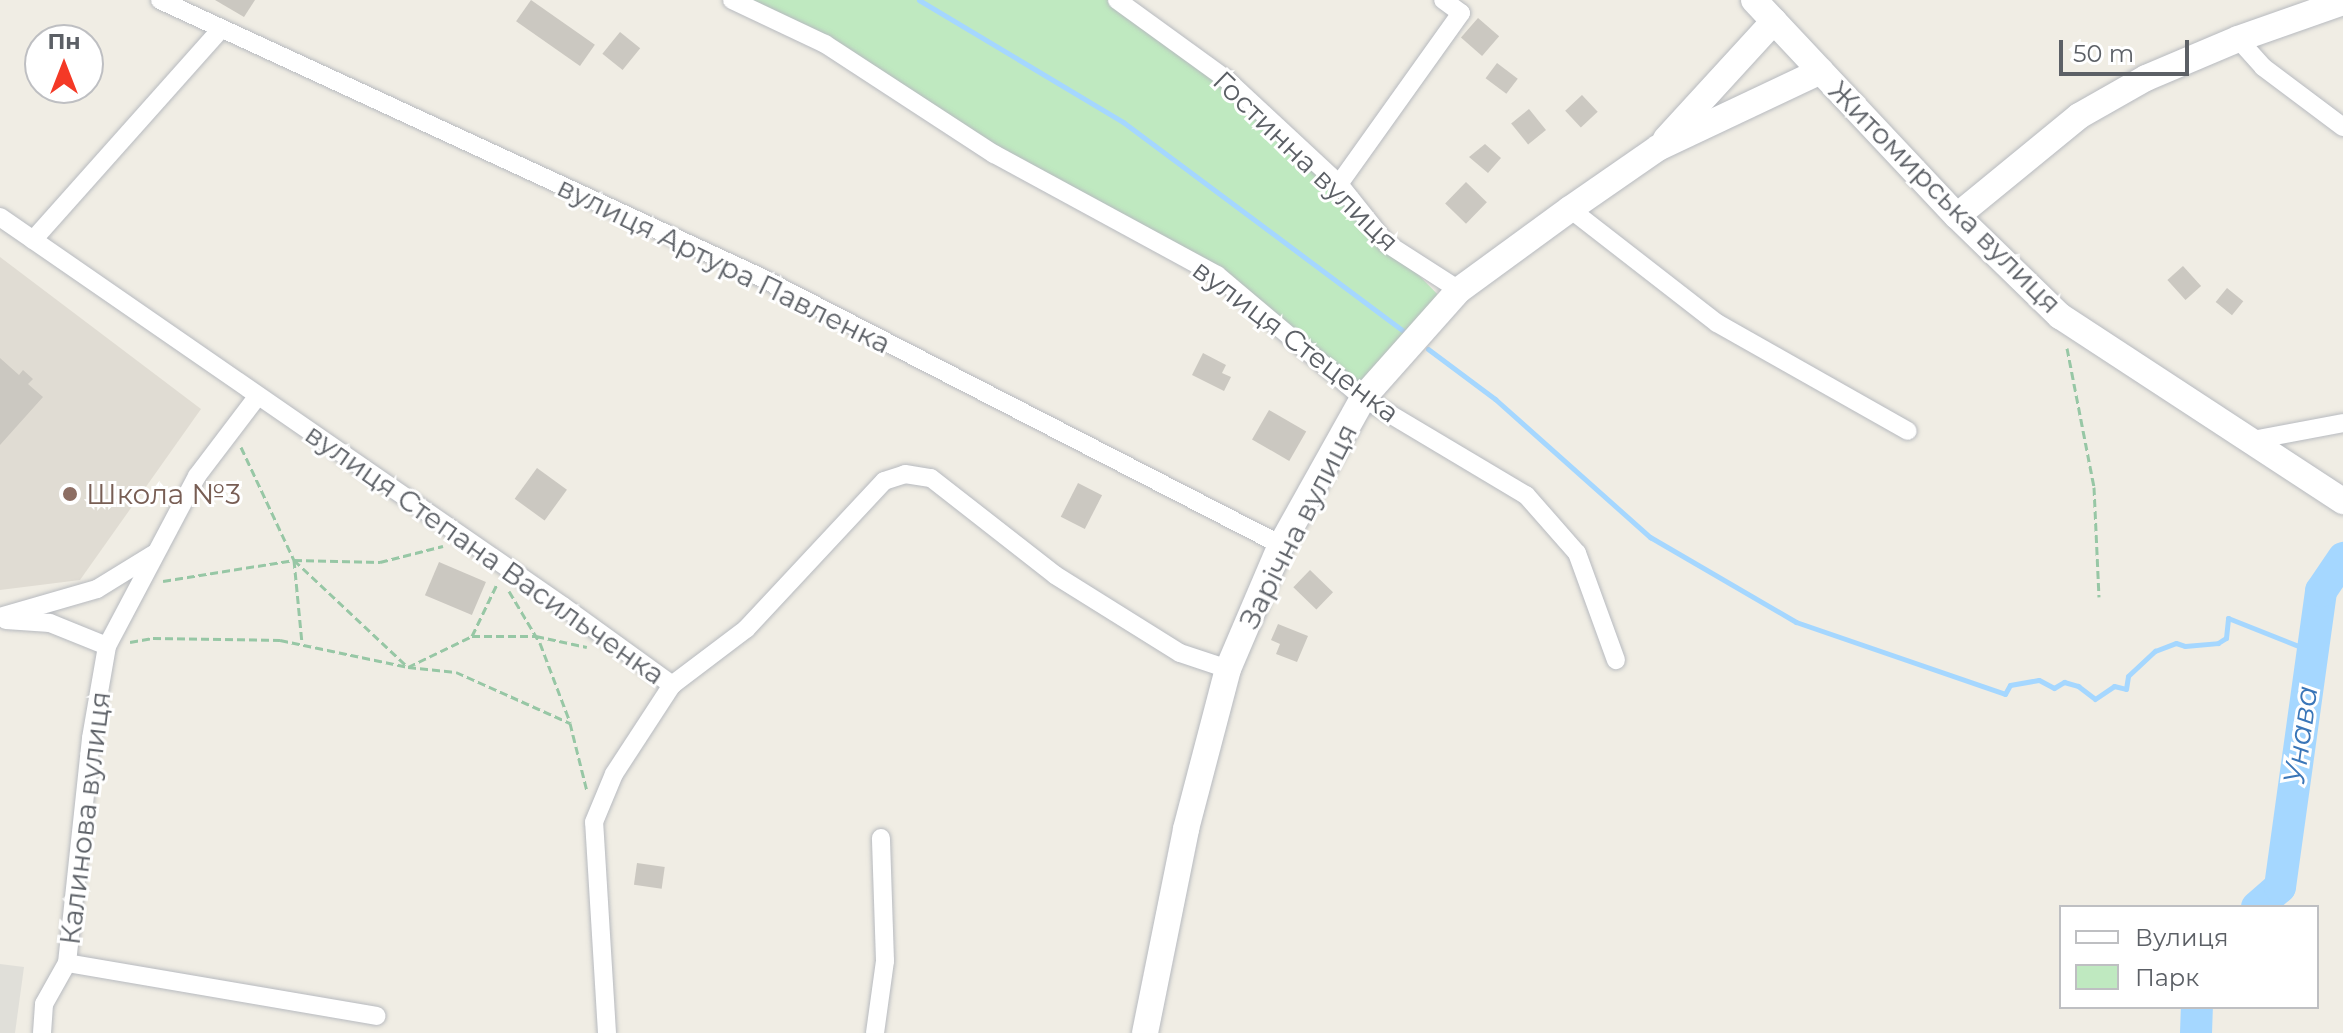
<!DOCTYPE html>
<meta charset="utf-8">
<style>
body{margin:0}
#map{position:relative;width:2343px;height:1033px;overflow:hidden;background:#f0ede4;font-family:Montserrat,sans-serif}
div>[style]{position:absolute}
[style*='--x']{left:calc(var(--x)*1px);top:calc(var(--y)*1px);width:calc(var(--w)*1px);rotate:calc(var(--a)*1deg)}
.industrial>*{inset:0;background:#e0dfd9}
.education>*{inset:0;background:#e0dcd3}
.green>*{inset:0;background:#bfe9c0}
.stream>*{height:5px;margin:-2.5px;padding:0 2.5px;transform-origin:2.5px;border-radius:2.5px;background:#a5d7ff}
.river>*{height:32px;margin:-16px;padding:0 16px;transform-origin:16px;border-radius:16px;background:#a5d7ff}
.building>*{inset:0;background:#cbc8c1;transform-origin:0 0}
.path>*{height:3px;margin-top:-1.5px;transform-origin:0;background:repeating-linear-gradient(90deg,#97c7a5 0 8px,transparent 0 12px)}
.roads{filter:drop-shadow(0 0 2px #b7babf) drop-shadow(0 0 2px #b7babf)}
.street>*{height:18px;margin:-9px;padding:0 9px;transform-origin:9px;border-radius:9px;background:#fff}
.secondary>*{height:26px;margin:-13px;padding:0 13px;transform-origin:13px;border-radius:13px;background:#fff}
.dots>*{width:22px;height:22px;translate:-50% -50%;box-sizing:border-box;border:4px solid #fff;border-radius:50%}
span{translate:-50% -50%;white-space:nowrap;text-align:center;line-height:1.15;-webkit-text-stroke:6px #fff;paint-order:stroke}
.street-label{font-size:28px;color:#5c6066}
.education-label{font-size:28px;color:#785e54}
.left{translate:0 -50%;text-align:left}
.water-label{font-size:30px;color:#3a76b8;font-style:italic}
.legend{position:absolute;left:2059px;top:905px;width:260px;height:104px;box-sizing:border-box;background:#fff;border:2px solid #bebfc2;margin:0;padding:10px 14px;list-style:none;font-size:24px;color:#5c6066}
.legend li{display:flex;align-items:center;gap:16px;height:40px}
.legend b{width:40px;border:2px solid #bebfc2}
.north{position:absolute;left:24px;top:24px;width:80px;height:80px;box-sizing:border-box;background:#fff;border:2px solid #bebfc2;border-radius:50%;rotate:0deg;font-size:22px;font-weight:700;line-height:32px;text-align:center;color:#5c6066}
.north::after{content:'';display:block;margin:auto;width:28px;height:36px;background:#f43926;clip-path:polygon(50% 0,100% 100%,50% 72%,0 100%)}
.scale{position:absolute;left:2059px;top:40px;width:130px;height:36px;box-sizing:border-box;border:4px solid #5c6066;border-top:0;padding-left:10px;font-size:24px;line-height:28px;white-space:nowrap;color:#5c6066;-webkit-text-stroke:6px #fff;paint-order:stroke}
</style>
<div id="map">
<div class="industrial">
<div style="clip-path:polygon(0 964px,24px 967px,15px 1033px,0 1033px)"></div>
</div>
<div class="education">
<div style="clip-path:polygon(0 257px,201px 409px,80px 580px,0 590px)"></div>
</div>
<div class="green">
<div style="clip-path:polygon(732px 0,1117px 0,1226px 79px,1447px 304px,1363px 398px,1217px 275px,825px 44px)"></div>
</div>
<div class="stream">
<div style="--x:919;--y:0;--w:238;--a:30.9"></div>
<div style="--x:1123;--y:122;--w:348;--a:36.7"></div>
<div style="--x:1428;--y:349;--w:84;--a:36.7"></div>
<div style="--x:1495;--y:399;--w:208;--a:41.7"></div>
<div style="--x:1650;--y:537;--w:169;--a:30.2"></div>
<div style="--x:1796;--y:622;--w:221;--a:19"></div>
<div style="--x:2005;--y:694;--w:10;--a:-61"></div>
<div style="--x:2010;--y:685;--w:29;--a:-10"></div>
<div style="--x:2039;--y:680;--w:17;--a:28"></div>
<div style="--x:2054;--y:688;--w:12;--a:-31"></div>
<div style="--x:2064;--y:682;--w:15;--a:16"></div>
<div style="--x:2078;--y:686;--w:21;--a:37"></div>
<div style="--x:2095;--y:699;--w:23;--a:-34"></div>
<div style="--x:2114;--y:686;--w:12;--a:14"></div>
<div style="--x:2126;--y:689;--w:13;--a:-81"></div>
<div style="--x:2128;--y:676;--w:37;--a:-43"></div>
<div style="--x:2155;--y:651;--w:22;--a:-21"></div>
<div style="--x:2176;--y:643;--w:9;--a:18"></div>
<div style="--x:2185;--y:646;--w:33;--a:-5"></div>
<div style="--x:2218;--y:643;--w:9;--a:-32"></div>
<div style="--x:2226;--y:638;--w:20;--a:-84"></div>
<div style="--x:2228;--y:618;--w:89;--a:21.7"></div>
</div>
<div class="river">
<div style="--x:2257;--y:907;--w:30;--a:-41"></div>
<div style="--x:2280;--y:887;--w:299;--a:-82.1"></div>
<div style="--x:2321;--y:591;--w:40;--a:-56"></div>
<div style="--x:2196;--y:1033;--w:26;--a:-88"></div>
</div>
<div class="building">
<div style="clip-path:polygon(215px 0,255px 0,244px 17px)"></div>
<div style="left:531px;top:0;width:78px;height:26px;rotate:35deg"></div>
<div style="left:1478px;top:18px;width:28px;height:26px;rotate:41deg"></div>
<div style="left:620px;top:32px;width:26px;height:28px;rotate:39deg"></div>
<div style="left:1497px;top:63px;width:26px;height:19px;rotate:37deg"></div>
<div style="left:1582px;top:95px;width:23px;height:23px;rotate:47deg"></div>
<div style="left:1529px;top:109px;width:27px;height:23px;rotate:51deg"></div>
<div style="clip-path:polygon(1485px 144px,1501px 158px,1488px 173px,1469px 157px)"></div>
<div style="left:1466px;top:182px;width:29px;height:30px;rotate:44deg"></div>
<div style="left:2183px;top:266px;width:27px;height:21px;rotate:48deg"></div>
<div style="left:2227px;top:288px;width:21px;height:18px;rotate:39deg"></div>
<div style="clip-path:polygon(1203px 353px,1226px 365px,1222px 373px,1231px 377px,1224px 391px,1192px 375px)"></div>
<div style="clip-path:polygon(0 358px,19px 375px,23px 370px,33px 379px,28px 384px,43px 397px,0 445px)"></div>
<div style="left:1269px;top:410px;width:43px;height:34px;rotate:30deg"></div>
<div style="left:537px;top:468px;width:37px;height:38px;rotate:36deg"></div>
<div style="left:1078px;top:483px;width:27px;height:38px;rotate:27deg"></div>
<div style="left:439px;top:562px;width:51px;height:36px;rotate:23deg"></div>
<div style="left:1310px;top:570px;width:32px;height:24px;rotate:44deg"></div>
<div style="clip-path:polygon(1278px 624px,1308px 636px,1297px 662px,1276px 654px,1280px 644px,1271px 640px)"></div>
<div style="left:637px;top:863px;width:28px;height:22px;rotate:8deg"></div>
</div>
<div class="path">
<div style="--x:2067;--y:348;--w:142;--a:79"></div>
<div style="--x:2094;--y:487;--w:110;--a:87.4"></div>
<div style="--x:241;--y:447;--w:125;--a:64.9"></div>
<div style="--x:294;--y:560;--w:83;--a:84.5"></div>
<div style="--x:294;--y:560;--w:156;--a:43.2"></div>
<div style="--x:408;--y:667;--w:71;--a:-25.8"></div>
<div style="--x:472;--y:636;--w:58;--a:-64.3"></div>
<div style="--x:163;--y:581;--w:133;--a:-9.1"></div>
<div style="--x:294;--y:560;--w:86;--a:1.3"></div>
<div style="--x:380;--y:562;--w:65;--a:-14.3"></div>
<div style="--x:509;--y:591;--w:61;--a:59.2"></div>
<div style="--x:540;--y:643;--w:85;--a:69.2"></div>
<div style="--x:472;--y:636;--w:64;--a:0"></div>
<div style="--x:536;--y:636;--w:52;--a:12.2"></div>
<div style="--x:130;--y:642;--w:23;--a:-10"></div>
<div style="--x:153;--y:638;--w:127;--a:0.9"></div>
<div style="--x:280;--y:640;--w:131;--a:11.9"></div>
<div style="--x:408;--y:667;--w:48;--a:5.9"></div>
<div style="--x:456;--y:672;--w:125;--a:24.1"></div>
<div style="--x:570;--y:723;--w:70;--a:76"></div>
</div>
<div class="roads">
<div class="street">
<div style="--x:160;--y:0;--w:661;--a:24.78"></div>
<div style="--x:760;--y:277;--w:586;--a:27.22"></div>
<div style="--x:732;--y:0;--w:103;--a:25.3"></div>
<div style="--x:825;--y:44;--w:202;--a:33.1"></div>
<div style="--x:994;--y:154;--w:254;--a:28.5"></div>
<div style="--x:1217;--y:275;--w:191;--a:40.1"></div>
<div style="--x:1363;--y:398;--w:190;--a:30.8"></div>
<div style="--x:1526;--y:495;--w:77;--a:48.7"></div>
<div style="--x:1577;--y:553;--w:114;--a:70"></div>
<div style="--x:1117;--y:0;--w:135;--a:35.9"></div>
<div style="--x:1226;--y:79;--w:154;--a:42.9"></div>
<div style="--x:1339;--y:184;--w:75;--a:51.5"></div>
<div style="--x:1386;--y:243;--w:87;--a:32.8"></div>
<div style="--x:2238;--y:39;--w:38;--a:48"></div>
<div style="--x:2263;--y:67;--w:100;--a:36.9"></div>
<div style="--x:1339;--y:184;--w:210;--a:-54.5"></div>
<div style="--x:1461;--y:13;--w:22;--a:-144"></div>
<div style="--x:1570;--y:209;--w:186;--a:37.8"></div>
<div style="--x:1717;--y:323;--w:219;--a:29.5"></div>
<div style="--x:0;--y:217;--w:684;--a:34.64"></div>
<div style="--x:563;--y:606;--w:135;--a:35.9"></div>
<div style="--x:672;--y:685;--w:93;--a:-37.1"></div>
<div style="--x:746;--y:629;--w:202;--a:-47"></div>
<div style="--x:884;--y:481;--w:22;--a:-18"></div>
<div style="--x:905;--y:474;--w:26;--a:9"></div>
<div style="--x:931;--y:478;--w:157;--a:38"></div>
<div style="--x:1055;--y:575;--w:147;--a:32"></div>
<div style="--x:1180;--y:653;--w:51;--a:18.4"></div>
<div style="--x:33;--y:240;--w:281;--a:-48.3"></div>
<div style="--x:2248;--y:441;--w:97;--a:-10.7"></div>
<div style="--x:0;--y:617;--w:101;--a:-16.1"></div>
<div style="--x:97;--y:589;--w:65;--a:-31.7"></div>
<div style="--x:6;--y:620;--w:44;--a:3.9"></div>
<div style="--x:50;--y:623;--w:61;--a:22"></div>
<div style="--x:67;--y:963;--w:314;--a:9.7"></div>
<div style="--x:42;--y:1033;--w:29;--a:-86"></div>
<div style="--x:44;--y:1004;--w:47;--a:-60.7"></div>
<div style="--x:67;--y:963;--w:226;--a:-83.9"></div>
<div style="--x:91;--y:738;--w:93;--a:-80.1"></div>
<div style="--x:107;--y:646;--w:192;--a:-62.1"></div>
<div style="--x:197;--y:476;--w:99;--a:-52.8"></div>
<div style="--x:607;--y:1033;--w:211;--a:-93.5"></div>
<div style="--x:594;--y:822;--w:52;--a:-67.4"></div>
<div style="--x:614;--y:774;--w:106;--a:-56.9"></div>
<div style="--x:875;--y:1033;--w:73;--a:-82.1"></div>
<div style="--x:885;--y:961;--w:123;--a:-91.9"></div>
</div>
<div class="secondary">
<div style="--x:1754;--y:0;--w:296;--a:46.8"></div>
<div style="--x:1957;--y:216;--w:144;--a:44.2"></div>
<div style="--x:2060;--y:316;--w:338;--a:33.2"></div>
<div style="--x:1666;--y:139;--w:160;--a:-47.5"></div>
<div style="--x:1957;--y:216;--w:158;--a:-39.3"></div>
<div style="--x:2079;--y:116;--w:77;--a:-29.6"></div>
<div style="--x:2146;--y:78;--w:100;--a:-23"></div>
<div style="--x:2238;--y:39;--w:111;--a:-19.4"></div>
<div style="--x:1145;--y:1033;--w:208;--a:-78.6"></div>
<div style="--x:1186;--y:829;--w:165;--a:-75.3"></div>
<div style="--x:1228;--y:669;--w:135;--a:-66.9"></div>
<div style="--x:1281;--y:545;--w:168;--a:-60.8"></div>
<div style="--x:1363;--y:398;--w:144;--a:-48.4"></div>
<div style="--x:1459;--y:290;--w:137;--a:-36.1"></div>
<div style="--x:1570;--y:209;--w:107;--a:-34.7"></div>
<div style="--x:1658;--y:148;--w:180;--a:-25.3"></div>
</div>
</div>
<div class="dots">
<div style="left:70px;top:494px;background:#8d6e63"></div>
</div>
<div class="street-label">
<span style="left:1306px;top:161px;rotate:44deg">Гостинна вулиця</span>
<span style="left:1945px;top:197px;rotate:45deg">Житомирська вулиця</span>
<span style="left:724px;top:265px;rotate:26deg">вулиця Артура Павленка</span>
<span style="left:1296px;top:341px;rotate:37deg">вулиця Стеценка</span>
<span style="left:1298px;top:526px;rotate:-63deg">Зарічна вулиця</span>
<span style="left:485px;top:554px;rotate:35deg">вулиця Степана Васильченка</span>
<span style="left:85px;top:818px;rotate:-83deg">Калинова вулиця</span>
</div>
<div class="education-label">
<span class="left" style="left:86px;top:494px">Школа №3</span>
</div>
<div class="water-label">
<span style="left:2301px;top:735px;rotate:-82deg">Унава</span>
</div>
<ul class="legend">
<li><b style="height:10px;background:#fff"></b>Вулиця</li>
<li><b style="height:22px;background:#bfe9c0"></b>Парк</li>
</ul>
<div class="north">Пн</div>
<div class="scale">50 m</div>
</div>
